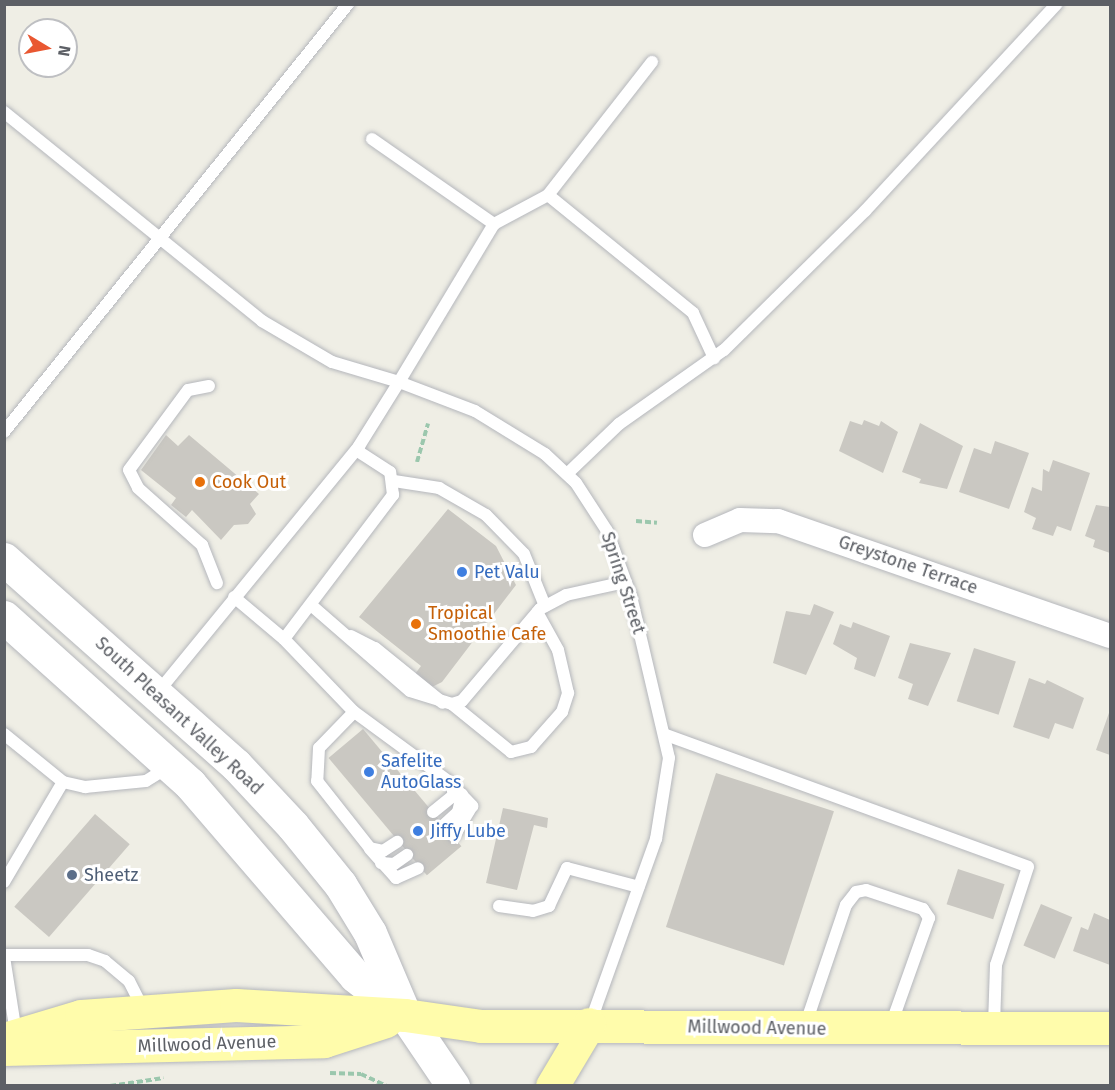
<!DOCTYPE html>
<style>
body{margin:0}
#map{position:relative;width:1115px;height:1090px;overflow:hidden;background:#efeee5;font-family:"Fira Sans",sans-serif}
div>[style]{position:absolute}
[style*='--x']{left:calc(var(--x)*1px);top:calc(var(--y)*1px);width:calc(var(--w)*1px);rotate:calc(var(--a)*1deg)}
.building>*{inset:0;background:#cac8c2;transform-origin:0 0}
.path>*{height:4px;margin-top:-2px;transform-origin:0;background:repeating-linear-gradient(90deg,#9bc7ad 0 6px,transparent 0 9px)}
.roads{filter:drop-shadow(0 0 2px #b5b7bc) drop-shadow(0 0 2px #b5b7bc)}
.service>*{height:12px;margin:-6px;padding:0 6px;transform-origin:6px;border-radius:6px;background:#fff}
.minor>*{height:24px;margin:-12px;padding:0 12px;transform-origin:12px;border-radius:12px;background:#fff}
.secondary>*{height:33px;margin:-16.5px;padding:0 16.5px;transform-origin:16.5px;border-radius:16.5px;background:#fff}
.primary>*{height:33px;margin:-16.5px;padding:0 16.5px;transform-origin:16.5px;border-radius:16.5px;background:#fffcab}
.dots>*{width:16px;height:16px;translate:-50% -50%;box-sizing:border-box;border:3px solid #fff;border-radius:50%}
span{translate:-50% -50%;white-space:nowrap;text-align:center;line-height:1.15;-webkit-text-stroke:6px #fff;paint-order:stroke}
.food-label{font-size:18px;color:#c56008}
.left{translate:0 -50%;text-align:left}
.street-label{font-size:18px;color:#5d6066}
.shop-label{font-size:18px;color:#366cbe}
.service-label{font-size:18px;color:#4e5e75}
.frame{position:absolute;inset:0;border:6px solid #5d6066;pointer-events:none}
.north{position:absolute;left:18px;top:18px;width:60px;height:60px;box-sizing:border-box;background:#fff;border:2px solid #bebfc2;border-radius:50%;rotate:100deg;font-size:16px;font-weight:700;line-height:24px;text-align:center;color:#5d6066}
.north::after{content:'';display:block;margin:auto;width:21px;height:27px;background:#e95731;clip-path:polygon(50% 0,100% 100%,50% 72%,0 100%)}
</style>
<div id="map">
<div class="building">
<div style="clip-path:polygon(864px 420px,879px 426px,881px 421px,898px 432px,883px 473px,839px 451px,850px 421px,862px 425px)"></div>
<div style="clip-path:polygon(920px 423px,963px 446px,947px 489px,919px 483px,921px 479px,902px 472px)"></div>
<div style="clip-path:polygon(166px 435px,178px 446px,189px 435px,259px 494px,250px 504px,256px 514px,248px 524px,234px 525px,221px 540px,192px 510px,186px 517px,171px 505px,176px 498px,141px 470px)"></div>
<div style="clip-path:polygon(995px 441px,1029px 453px,1009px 509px,959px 492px,974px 448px,991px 454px)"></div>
<div style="clip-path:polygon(1053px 460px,1090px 473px,1071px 531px,1057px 526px,1053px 536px,1032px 529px,1036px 518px,1024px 512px,1032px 487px,1042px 491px,1043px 469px,1049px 472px)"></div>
<div style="clip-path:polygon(1096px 505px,1110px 507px,1110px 553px,1093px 547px,1095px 540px,1085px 536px)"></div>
<div style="clip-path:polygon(448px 509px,496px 546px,516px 585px,442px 682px,432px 687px,415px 674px,421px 666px,359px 617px)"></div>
<div style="clip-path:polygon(814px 604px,834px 612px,806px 675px,773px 663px,786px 611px,810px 615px)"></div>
<div style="clip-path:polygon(853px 622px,890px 636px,875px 677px,854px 669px,857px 658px,833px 644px,840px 624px,851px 628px)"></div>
<div style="clip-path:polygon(910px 643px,951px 653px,928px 706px,908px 699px,913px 684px,898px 678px)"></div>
<div style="left:974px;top:648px;width:44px;height:56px;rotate:18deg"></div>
<div style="clip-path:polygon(1029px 678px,1045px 684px,1047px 680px,1084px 698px,1073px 729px,1055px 723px,1049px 739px,1013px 727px)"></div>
<div style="clip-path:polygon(1110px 710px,1110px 755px,1096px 750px)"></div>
<div style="left:363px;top:729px;width:153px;height:45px;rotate:50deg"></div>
<div style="left:716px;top:773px;width:124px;height:162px;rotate:18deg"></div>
<div style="clip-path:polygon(503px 808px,548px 818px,547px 828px,534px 825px,517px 890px,486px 883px)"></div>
<div style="left:95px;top:814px;width:46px;height:123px;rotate:41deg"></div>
<div style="left:958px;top:869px;width:49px;height:37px;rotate:18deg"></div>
<div style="left:1041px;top:904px;width:34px;height:45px;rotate:23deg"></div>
<div style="clip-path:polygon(1094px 913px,1110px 920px,1110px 965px,1073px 951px,1081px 927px,1088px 930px)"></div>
</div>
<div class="path">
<div style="--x:417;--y:462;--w:40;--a:-74"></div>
<div style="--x:636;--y:521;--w:21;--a:5"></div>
<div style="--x:330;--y:1073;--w:31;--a:2"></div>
<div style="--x:361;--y:1074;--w:29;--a:25"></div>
<div style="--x:47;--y:1086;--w:47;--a:0"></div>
<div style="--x:110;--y:1086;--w:54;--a:-8.6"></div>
</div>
<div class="roads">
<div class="service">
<div style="--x:4;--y:112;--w:332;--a:39"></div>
<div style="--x:262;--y:321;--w:81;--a:30.4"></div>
<div style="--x:332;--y:362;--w:70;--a:16.6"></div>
<div style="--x:399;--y:382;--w:184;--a:-59"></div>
<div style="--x:494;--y:224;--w:61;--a:-28.2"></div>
<div style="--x:548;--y:195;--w:187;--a:39.1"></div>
<div style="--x:693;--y:313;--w:50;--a:65"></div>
<div style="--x:372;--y:139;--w:149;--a:34.9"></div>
<div style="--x:548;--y:195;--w:169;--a:-52"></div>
<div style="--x:209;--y:386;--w:21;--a:169"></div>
<div style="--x:188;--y:390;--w:99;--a:126.4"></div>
<div style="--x:129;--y:470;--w:20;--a:63"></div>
<div style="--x:138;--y:488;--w:86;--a:41.7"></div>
<div style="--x:202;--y:545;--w:41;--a:68.5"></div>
<div style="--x:4;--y:432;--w:549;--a:-51.21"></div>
<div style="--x:567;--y:474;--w:72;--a:-43.9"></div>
<div style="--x:619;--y:424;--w:128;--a:-35.2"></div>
<div style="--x:724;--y:350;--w:198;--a:-44.6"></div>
<div style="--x:865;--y:211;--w:282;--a:-47.2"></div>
<div style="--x:394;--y:481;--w:46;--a:8.8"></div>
<div style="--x:439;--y:488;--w:54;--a:29.9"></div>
<div style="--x:486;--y:515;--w:54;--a:45.7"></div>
<div style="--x:524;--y:554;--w:56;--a:68"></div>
<div style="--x:234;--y:597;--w:65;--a:40"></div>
<div style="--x:284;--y:639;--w:100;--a:46.2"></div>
<div style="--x:353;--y:711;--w:122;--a:36.3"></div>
<div style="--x:451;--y:783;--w:12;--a:76"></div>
<div style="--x:454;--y:795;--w:27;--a:141"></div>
<div style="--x:311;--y:605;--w:131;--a:41"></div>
<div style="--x:410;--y:691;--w:44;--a:17.2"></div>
<div style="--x:452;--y:704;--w:10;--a:-17"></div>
<div style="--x:462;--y:701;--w:121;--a:-49.7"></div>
<div style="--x:540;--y:609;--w:30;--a:-28"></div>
<div style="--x:566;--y:595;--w:60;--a:-12.4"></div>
<div style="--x:351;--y:636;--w:27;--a:27"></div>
<div style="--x:375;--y:648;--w:87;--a:39"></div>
<div style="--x:284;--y:639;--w:181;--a:-52.9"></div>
<div style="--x:393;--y:495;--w:23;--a:-97"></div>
<div style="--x:390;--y:472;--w:40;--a:-147.1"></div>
<div style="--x:158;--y:692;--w:318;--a:-50.7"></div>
<div style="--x:359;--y:446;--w:75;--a:-58"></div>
<div style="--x:399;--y:382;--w:81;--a:20.9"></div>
<div style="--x:475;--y:411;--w:82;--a:31.6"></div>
<div style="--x:545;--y:454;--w:42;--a:43.1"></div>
<div style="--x:576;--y:483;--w:57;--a:57.1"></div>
<div style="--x:607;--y:531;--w:69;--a:69.7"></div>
<div style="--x:631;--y:596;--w:166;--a:76.8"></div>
<div style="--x:669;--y:758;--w:82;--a:99.1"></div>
<div style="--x:656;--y:839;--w:195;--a:109.7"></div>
<div style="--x:452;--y:704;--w:76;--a:39.1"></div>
<div style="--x:511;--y:752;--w:21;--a:-14"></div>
<div style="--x:531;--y:747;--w:47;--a:-48.5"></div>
<div style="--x:562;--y:712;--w:20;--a:-72"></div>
<div style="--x:568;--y:693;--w:44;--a:-103.1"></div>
<div style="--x:558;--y:650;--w:43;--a:-118.9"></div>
<div style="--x:354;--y:712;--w:50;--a:134.2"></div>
<div style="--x:319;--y:748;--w:33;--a:93"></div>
<div style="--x:317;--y:781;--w:85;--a:51.7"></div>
<div style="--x:370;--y:848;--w:13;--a:13"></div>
<div style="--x:383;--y:851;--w:17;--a:-33"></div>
<div style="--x:4;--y:734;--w:76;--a:39.1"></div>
<div style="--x:63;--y:782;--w:23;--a:13"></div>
<div style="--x:85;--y:787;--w:61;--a:-5.6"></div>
<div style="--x:146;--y:781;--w:28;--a:-32"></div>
<div style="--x:666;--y:735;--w:385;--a:20"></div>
<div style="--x:1028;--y:867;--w:103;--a:108.1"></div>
<div style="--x:996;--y:965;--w:61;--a:91.9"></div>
<div style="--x:453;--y:786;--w:28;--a:46"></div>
<div style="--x:472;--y:806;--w:35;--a:121"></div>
<div style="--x:444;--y:825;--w:19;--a:-43"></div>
<div style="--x:458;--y:812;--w:18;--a:-77"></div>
<div style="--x:370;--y:849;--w:39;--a:48"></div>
<div style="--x:396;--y:878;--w:24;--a:-24"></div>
<div style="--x:381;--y:863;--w:13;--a:4"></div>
<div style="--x:394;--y:864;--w:16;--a:-35"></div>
<div style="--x:4;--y:882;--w:116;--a:-59.5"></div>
<div style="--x:499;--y:906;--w:34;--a:8"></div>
<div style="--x:533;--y:911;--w:17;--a:-17"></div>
<div style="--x:549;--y:906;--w:42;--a:-64.7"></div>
<div style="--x:567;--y:868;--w:74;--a:14.8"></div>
<div style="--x:4;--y:955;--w:84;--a:0"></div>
<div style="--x:88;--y:955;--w:18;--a:19"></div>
<div style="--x:105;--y:961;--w:31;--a:40"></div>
<div style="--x:129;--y:981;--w:31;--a:63"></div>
<div style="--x:4;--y:957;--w:77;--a:81"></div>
<div style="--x:805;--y:1026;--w:128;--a:-71.3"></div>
<div style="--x:846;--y:905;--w:16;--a:-52"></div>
<div style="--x:856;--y:892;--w:10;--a:-11"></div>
<div style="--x:866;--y:890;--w:60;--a:18.4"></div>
<div style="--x:923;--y:909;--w:11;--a:56"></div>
<div style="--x:929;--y:918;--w:114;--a:109.6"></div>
</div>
<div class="minor">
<div style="--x:705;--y:535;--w:38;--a:-23"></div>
<div style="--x:740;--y:520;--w:38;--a:2"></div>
<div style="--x:778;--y:521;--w:351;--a:19.1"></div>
</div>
<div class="secondary">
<div style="--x:4;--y:559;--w:310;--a:41.6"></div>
<div style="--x:236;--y:765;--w:83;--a:46.9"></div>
<div style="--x:293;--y:826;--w:75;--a:51"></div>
<div style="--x:340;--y:884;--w:57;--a:58.5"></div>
<div style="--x:370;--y:933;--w:89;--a:66.9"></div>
<div style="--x:405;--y:1015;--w:86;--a:55.9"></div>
<div style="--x:4;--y:617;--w:250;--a:41.9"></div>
<div style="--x:190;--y:784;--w:253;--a:49.3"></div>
<div style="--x:355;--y:976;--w:63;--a:38"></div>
</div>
<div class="primary">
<div style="--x:4;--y:1039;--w:80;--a:-16.6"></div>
<div style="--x:81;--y:1016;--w:155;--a:-4.1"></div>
<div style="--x:236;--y:1005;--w:169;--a:3.4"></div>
<div style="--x:405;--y:1015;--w:77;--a:8.2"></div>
<div style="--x:481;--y:1026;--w:629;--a:0.18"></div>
<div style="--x:4;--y:1049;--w:320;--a:-1.4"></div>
<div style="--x:324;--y:1041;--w:65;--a:-17.9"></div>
<div style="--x:552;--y:1086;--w:72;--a:-59.2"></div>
</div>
</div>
<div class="dots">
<div style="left:200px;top:482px;background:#e8710a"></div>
<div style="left:462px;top:572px;background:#3f7fe0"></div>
<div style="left:416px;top:624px;background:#e8710a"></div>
<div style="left:369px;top:772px;background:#3f7fe0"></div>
<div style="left:418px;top:831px;background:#3f7fe0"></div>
<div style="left:72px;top:875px;background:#5c6f8a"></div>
</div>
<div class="food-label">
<span class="left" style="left:212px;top:482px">Cook Out</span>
<span class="left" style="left:428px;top:624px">Tropical<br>Smoothie Cafe</span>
</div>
<div class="street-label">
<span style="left:908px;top:565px;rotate:19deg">Greystone Terrace</span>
<span style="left:623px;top:583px;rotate:72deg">Spring Street</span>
<span style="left:179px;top:716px;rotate:43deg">South Pleasant Valley Road</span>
<span style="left:757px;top:1028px;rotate:1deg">Millwood Avenue</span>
<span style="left:207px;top:1044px;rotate:-2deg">Millwood Avenue</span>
</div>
<div class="shop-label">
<span class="left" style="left:474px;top:572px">Pet Valu</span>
<span class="left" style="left:381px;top:772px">Safelite<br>AutoGlass</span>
<span class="left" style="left:430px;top:831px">Jiffy Lube</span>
</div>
<div class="service-label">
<span class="left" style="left:84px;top:875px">Sheetz</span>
</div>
<div class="frame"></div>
<div class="north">N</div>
</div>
